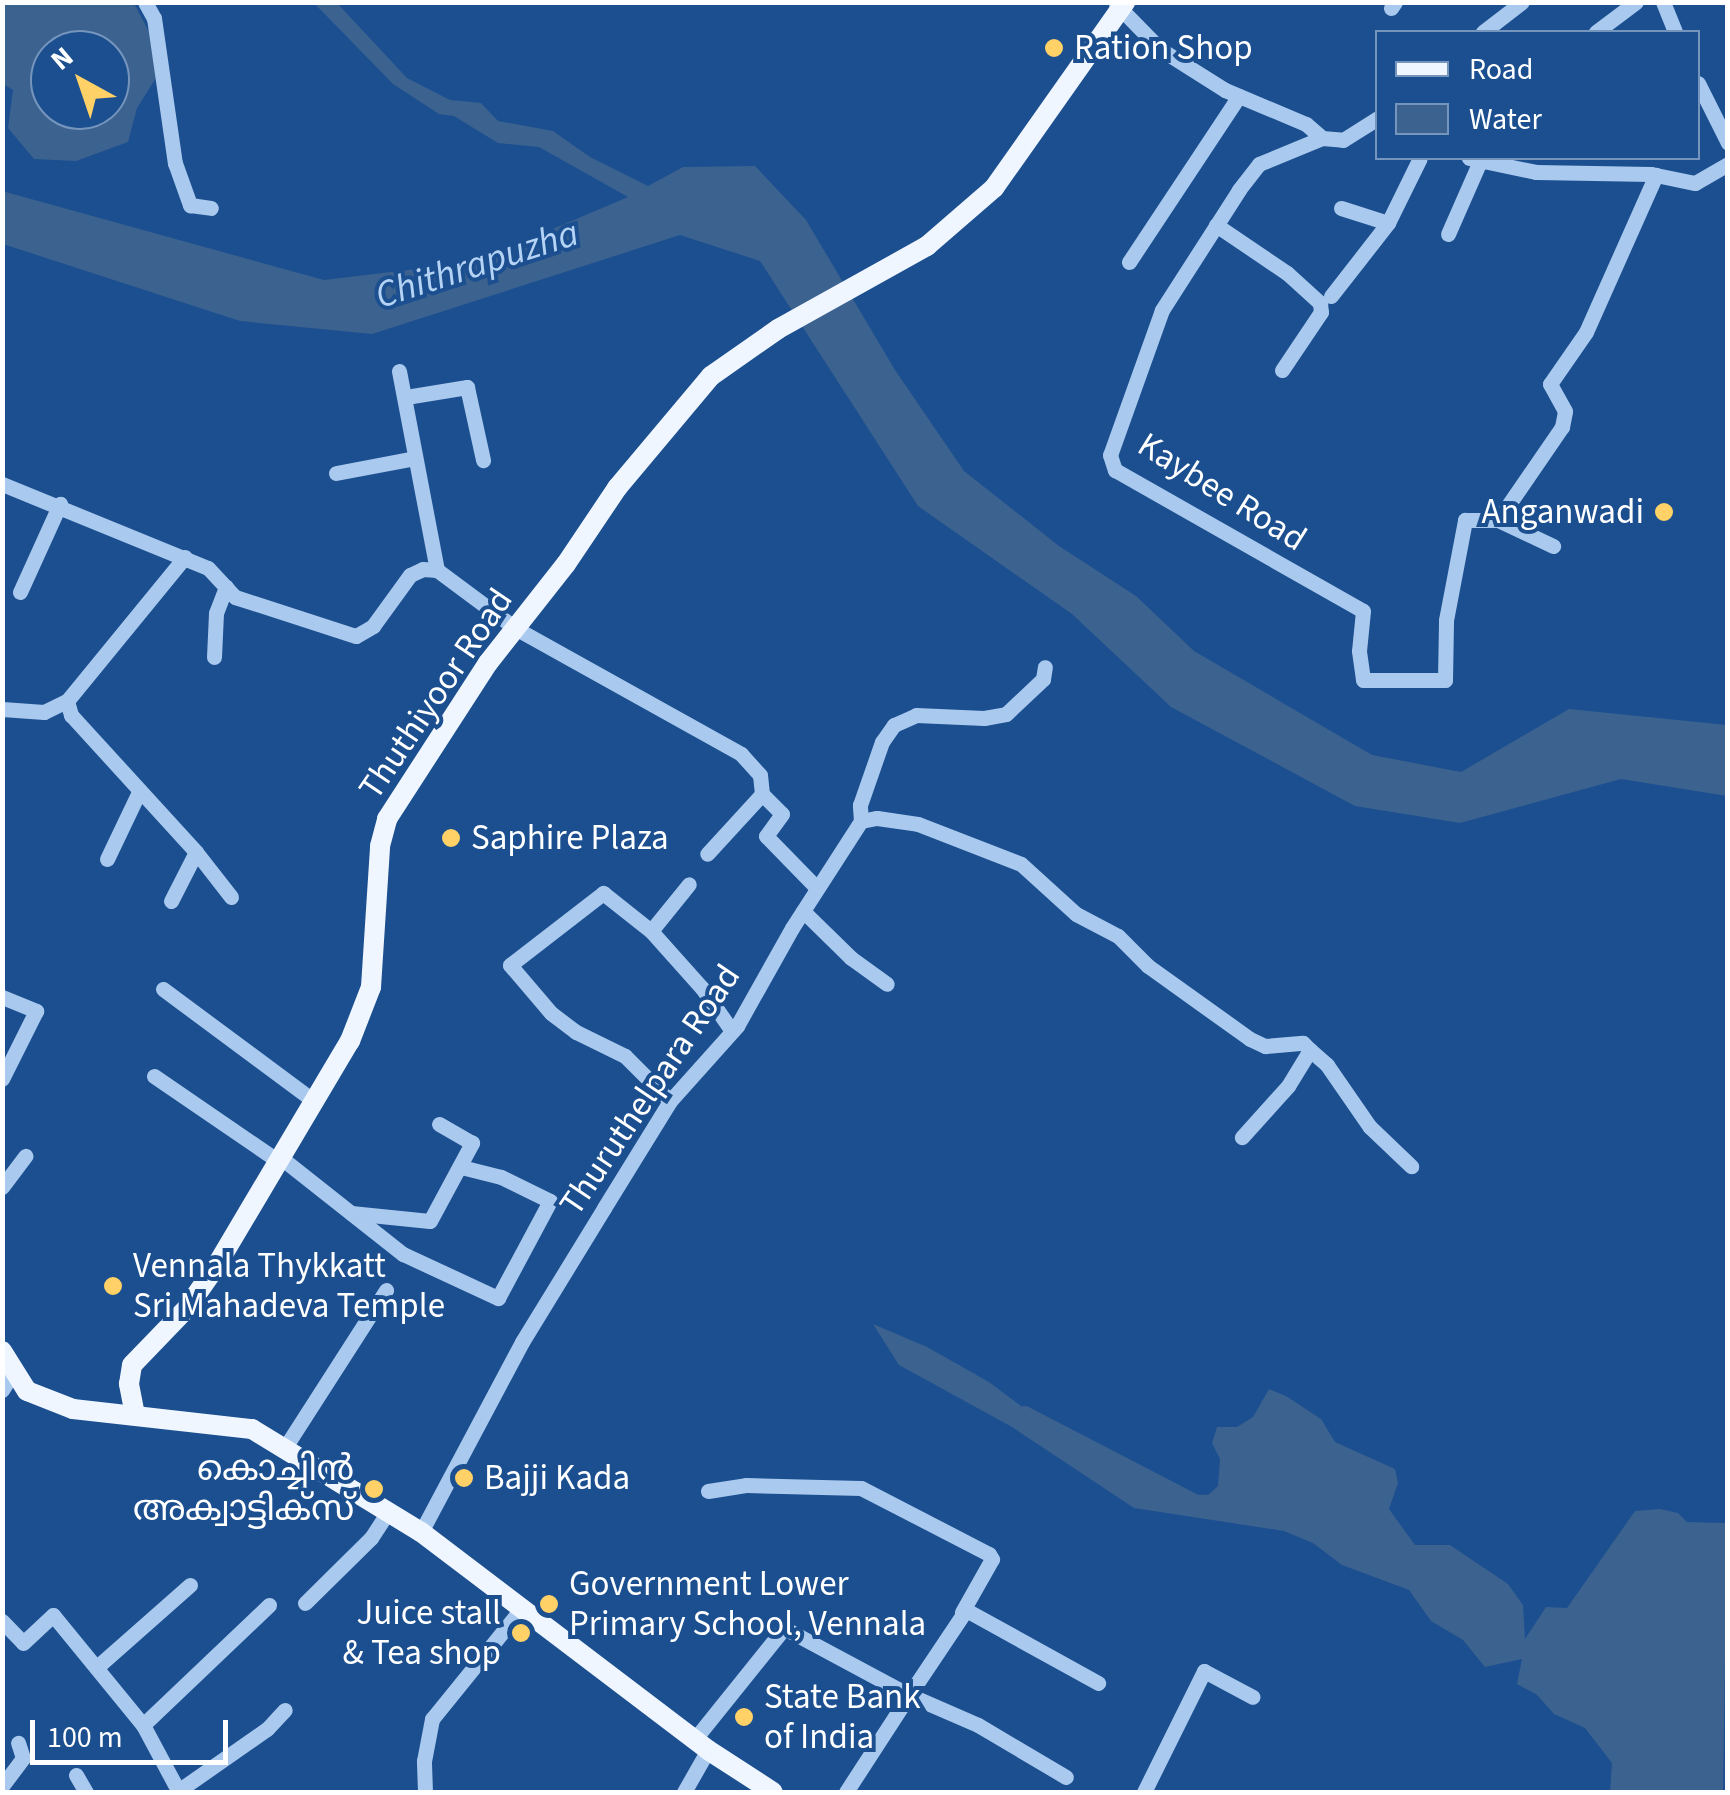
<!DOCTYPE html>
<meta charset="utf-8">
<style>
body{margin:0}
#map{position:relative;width:1730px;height:1795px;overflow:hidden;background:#1b4f8f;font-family:"Source Sans 3","Noto Sans Malayalam",sans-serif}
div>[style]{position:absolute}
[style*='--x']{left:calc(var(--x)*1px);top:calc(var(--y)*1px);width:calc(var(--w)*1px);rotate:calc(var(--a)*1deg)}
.water>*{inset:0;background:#3c6290}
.canal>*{height:14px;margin:-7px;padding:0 7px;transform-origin:7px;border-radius:7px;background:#3c6290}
.minor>*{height:15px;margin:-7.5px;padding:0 7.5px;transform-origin:7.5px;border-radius:7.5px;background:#a9c9ee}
.major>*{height:20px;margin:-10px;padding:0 10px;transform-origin:10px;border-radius:10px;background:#f0f6ff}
.dots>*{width:28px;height:28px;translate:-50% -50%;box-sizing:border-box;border:5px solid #1b4f8f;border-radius:50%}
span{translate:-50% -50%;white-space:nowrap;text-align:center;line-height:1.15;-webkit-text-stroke:8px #1b4f8f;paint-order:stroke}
.poi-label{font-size:35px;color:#fff}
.left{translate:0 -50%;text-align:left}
.right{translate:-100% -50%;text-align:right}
.street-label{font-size:35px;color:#fff}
.water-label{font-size:38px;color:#b5d3f5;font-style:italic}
.frame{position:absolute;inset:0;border:5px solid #fff;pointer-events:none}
.legend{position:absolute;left:1375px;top:30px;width:325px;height:130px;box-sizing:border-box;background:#1b4f8f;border:2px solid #7695bc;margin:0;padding:12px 18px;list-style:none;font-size:30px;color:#fff}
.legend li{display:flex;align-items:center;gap:20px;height:50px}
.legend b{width:50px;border:2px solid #7695bc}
.north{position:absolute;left:30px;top:30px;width:100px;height:100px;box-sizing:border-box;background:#1b4f8f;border:2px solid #7695bc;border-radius:50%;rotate:320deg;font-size:28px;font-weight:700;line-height:40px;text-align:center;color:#fff}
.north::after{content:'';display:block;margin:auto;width:35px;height:45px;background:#ffd166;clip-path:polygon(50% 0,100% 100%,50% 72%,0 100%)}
.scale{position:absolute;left:30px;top:1720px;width:198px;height:45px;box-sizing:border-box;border:5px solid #fff;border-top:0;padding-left:12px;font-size:30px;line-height:35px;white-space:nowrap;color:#fff;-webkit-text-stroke:8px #1b4f8f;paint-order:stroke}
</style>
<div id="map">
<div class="water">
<div style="clip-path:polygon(evenodd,3px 3px,134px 3px,149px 32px,156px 78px,137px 108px,128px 142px,76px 161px,34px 159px,8px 128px,13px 90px,3px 84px,3px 3px,50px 50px,110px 50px,110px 110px,50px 110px,50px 50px)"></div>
<div style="clip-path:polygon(314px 3px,337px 3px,407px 78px,450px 100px,481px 103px,498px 121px,553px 131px,590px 157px,648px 186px,683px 167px,755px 166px,806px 220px,895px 370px,964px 471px,1059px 546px,1136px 596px,1194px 651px,1372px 755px,1461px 772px,1569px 709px,1727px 725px,1727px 796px,1621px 779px,1460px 823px,1355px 806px,1171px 707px,1072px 614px,918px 506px,760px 261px,680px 235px,372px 334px,240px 321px,3px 244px,2px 191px,324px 280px,475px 262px,628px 197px,539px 147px,498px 143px,454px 116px,439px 114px,393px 84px)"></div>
<div style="clip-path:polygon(873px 1324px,927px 1347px,989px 1382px,1045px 1424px,1195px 1508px,1205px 1506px,1208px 1495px,1218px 1486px,1220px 1459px,1212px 1443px,1217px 1427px,1237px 1427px,1253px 1417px,1269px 1389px,1286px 1396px,1321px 1419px,1335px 1442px,1395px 1469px,1398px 1483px,1389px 1509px,1415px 1545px,1450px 1545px,1508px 1584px,1523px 1605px,1525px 1639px,1546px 1607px,1567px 1608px,1635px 1511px,1660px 1509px,1678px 1513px,1687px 1522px,1727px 1523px,1723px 1792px,1610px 1792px,1612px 1763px,1585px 1728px,1554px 1714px,1537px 1695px,1517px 1684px,1522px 1659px,1485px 1667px,1463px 1640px,1431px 1621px,1409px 1590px,1342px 1565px,1313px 1543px,1284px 1531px,1134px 1508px,1012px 1427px,899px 1365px)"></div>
</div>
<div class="canal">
<div style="--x:1025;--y:1413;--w:194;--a:27.4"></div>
<div style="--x:1197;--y:1502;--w:25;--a:-2"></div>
</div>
<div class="minor">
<div style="--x:145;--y:2;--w:18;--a:61"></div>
<div style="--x:154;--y:18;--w:147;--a:81.8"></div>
<div style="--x:175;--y:163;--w:45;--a:70.3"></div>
<div style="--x:190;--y:205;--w:21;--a:8"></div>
<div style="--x:1663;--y:2;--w:32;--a:68"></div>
<div style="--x:1116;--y:4;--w:63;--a:45.6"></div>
<div style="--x:1160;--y:49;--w:77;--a:32.2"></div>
<div style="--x:1225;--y:90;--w:88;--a:22.8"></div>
<div style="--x:1306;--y:124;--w:21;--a:41"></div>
<div style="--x:1322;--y:138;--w:21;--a:5"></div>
<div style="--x:1343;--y:140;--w:41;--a:-32.2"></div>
<div style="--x:1391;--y:8;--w:7;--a:-56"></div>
<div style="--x:1483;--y:32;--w:49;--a:-37.6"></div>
<div style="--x:1596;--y:32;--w:50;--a:-36.9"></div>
<div style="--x:1698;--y:83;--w:67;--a:63.4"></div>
<div style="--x:1322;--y:138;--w:68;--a:157.6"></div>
<div style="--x:1259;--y:164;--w:33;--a:128"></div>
<div style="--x:1239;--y:190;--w:143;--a:122.7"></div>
<div style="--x:1162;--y:310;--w:154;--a:109.7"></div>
<div style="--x:1110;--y:455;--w:16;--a:72"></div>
<div style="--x:1115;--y:470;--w:285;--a:29.6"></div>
<div style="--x:1363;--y:611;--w:40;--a:95.7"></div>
<div style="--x:1359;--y:651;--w:29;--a:82"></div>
<div style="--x:1363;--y:680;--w:82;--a:0"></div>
<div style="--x:1445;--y:680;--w:60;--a:-89"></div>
<div style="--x:1446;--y:620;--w:102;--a:-79.2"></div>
<div style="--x:1465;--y:520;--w:33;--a:0"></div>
<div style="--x:1498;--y:520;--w:113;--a:-55.5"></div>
<div style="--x:1562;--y:427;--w:16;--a:-79"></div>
<div style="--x:1565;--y:411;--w:31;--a:-119"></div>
<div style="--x:1550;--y:384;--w:63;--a:-55.3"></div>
<div style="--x:1586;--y:332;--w:172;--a:-66"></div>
<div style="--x:1469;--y:158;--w:68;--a:11.8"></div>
<div style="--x:1536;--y:172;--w:115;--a:1"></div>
<div style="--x:1651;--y:174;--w:45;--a:11.6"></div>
<div style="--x:1695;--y:183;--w:38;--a:-30"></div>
<div style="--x:1341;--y:208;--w:49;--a:17.7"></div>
<div style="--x:1388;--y:223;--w:72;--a:-63.8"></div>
<div style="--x:1216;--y:225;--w:86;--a:34.1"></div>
<div style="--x:1287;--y:273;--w:45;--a:42.3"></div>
<div style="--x:1320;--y:303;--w:9;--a:84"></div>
<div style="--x:1321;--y:312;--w:70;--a:123.9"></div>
<div style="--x:1448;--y:234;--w:80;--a:-66.3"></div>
<div style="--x:1129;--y:262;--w:199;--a:-56.5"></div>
<div style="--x:1331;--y:296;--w:93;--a:-52"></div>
<div style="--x:399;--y:371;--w:203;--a:79.2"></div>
<div style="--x:406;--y:397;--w:62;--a:-9.3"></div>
<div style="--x:467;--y:387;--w:75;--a:77.6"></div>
<div style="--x:336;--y:473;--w:80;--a:-10.8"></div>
<div style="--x:2;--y:484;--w:222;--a:22.2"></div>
<div style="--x:208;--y:568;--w:40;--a:47"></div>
<div style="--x:235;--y:597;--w:127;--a:17.9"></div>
<div style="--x:356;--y:636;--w:20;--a:-30"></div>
<div style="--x:373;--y:626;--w:63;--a:-54"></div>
<div style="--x:410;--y:575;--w:14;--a:-25"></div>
<div style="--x:423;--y:569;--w:14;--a:4"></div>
<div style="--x:437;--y:570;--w:97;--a:36.6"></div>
<div style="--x:515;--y:628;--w:259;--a:29.1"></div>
<div style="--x:741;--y:754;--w:28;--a:48"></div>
<div style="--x:760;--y:775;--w:19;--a:84"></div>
<div style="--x:762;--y:794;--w:81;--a:132.5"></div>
<div style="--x:1498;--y:520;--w:61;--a:25.3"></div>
<div style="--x:20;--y:592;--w:97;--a:-65.6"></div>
<div style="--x:214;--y:657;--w:44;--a:-87.4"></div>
<div style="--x:216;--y:613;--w:28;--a:-69"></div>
<div style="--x:67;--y:701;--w:15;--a:74"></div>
<div style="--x:71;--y:715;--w:185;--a:47.6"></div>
<div style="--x:196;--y:852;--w:55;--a:117"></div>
<div style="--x:2;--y:709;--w:42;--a:4.1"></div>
<div style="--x:44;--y:712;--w:25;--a:-26"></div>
<div style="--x:67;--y:701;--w:186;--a:-50.7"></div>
<div style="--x:762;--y:794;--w:28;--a:45"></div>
<div style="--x:782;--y:814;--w:27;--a:126"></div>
<div style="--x:766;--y:836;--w:73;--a:45.6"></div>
<div style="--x:861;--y:821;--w:16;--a:-94"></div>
<div style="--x:860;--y:805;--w:67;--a:-70.8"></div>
<div style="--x:882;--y:742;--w:21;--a:-55"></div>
<div style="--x:894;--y:725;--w:24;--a:-24"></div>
<div style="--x:916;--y:715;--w:68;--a:2.5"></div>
<div style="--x:984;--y:718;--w:22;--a:-10"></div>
<div style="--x:1006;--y:714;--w:51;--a:-43.4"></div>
<div style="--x:1043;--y:679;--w:12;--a:-81"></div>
<div style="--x:196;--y:852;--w:57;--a:52.1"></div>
<div style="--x:107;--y:859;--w:74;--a:-64.5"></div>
<div style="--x:803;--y:911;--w:67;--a:44.4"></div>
<div style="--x:851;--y:958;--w:44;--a:35.8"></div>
<div style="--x:651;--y:931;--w:60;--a:-51"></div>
<div style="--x:163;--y:989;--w:188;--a:36.6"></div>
<div style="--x:2;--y:997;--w:37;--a:22"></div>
<div style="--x:36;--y:1011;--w:76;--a:116.6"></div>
<div style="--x:1310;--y:1050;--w:23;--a:41"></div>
<div style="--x:1327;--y:1065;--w:75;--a:55.3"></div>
<div style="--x:1370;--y:1127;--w:57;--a:43.6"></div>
<div style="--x:154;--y:1076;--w:150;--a:34.4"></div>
<div style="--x:670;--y:1101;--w:64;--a:-135"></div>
<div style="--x:625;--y:1056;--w:55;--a:-153.9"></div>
<div style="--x:576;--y:1032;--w:31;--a:-143"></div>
<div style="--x:551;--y:1013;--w:63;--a:-130.5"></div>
<div style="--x:510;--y:965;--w:118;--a:-37.7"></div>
<div style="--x:603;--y:893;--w:61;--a:38.4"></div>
<div style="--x:651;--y:931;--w:76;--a:48.2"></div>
<div style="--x:702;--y:988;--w:52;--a:55.1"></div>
<div style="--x:280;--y:1157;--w:157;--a:38.3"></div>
<div style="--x:403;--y:1254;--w:105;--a:24.9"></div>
<div style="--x:498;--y:1298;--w:110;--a:-61.8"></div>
<div style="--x:550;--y:1201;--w:55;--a:-153.9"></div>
<div style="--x:501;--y:1177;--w:41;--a:-166"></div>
<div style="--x:2;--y:1187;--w:39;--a:-53"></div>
<div style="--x:351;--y:1213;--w:79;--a:5.8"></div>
<div style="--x:430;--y:1221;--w:89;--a:-61.7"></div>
<div style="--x:472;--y:1143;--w:38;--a:-150"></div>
<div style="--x:2;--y:1390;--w:22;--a:-58"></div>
<div style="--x:284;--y:1449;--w:189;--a:-57.3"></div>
<div style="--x:708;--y:1491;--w:38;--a:-9"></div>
<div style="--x:746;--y:1485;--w:115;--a:1.5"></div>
<div style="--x:861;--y:1488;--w:144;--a:27.3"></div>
<div style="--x:989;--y:1554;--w:6;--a:59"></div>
<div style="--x:992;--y:1559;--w:61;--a:119.5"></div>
<div style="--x:421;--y:1532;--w:215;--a:-62"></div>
<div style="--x:522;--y:1342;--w:157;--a:-58.5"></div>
<div style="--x:604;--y:1208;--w:126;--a:-58.3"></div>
<div style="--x:670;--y:1101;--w:101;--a:-48.2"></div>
<div style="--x:737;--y:1026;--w:112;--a:-60.7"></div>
<div style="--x:792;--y:928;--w:127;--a:-57.2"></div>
<div style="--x:861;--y:821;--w:16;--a:-11"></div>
<div style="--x:877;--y:818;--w:41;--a:8.3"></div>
<div style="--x:918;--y:824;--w:110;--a:21.2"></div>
<div style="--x:1021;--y:864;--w:74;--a:42.3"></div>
<div style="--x:1076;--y:914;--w:47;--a:27.6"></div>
<div style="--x:1118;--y:936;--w:42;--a:45"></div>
<div style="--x:1148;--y:966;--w:125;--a:35.6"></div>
<div style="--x:1250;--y:1039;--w:17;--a:25"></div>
<div style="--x:1265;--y:1046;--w:38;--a:-5"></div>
<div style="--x:1303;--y:1043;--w:10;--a:45"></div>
<div style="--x:1310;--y:1050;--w:42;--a:121.4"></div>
<div style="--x:1288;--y:1086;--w:69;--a:132"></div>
<div style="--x:305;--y:1603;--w:93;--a:-44.6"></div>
<div style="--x:371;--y:1538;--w:31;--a:-57"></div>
<div style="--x:2;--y:1621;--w:30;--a:46"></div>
<div style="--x:23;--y:1643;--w:41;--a:-43"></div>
<div style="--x:53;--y:1615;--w:142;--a:50.7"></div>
<div style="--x:143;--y:1725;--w:76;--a:61.8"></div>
<div style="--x:97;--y:1667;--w:124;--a:-41.4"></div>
<div style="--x:143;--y:1725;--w:174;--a:-43.6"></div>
<div style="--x:694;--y:1740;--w:144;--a:-51.2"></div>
<div style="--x:784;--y:1628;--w:142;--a:28.2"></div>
<div style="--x:909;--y:1695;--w:102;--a:-56.2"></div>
<div style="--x:966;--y:1610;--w:151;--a:28.9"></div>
<div style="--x:76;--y:1775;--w:20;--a:60"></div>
<div style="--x:2;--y:1786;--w:35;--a:-53"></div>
<div style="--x:23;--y:1758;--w:16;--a:-108"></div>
<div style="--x:178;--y:1791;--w:108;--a:-34.9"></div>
<div style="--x:267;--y:1729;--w:26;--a:-47"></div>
<div style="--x:425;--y:1792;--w:31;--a:-92"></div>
<div style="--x:424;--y:1761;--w:43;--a:-79.2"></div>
<div style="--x:432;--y:1719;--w:141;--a:-51"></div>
<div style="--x:684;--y:1792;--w:48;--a:-60.3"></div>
<div style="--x:846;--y:1792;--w:116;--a:-57"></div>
<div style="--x:909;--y:1695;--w:75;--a:23.5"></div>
<div style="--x:978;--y:1725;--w:102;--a:30.6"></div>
<div style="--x:1144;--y:1792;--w:135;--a:-63.6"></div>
<div style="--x:1204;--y:1671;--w:55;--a:28"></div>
</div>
<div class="major">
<div style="--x:2;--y:1351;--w:47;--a:58"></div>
<div style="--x:27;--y:1391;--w:49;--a:21.4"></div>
<div style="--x:73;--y:1409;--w:180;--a:6.4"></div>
<div style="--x:252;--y:1429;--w:198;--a:31.4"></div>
<div style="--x:421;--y:1532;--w:360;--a:37.2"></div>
<div style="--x:708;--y:1750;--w:77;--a:32.9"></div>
<div style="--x:135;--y:1415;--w:32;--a:-101"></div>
<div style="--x:129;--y:1384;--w:19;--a:-81"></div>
<div style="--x:132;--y:1365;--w:79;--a:-46"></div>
<div style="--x:187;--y:1308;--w:49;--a:-55"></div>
<div style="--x:215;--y:1268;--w:264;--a:-59.3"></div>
<div style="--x:350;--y:1041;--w:58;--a:-68.7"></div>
<div style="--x:371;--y:987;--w:141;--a:-86.3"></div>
<div style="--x:380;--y:846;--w:28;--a:-75"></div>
<div style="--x:387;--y:819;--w:186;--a:-57.1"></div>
<div style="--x:488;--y:663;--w:126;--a:-51.8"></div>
<div style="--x:566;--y:564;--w:92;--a:-56.1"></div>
<div style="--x:617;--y:488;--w:146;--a:-50"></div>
<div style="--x:711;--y:376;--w:82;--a:-35"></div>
<div style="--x:778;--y:329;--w:171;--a:-29.1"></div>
<div style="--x:927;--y:246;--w:89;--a:-40.9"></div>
<div style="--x:994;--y:188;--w:228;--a:-54.8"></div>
</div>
<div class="dots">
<div style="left:1054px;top:48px;background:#ffd166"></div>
<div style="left:1664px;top:512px;background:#ffd166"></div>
<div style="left:451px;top:838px;background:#ffd166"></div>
<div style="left:113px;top:1286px;background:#ffd166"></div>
<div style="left:464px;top:1478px;background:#ffd166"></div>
<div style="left:374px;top:1489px;background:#ffd166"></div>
<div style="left:549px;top:1604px;background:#ffd166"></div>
<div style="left:521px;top:1633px;background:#ffd166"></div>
<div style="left:744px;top:1717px;background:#ffd166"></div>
</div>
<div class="poi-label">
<span class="left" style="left:1074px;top:48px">Ration Shop</span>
<span class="right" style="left:1644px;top:512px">Anganwadi</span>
<span class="left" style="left:471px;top:838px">Saphire Plaza</span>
<span class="left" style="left:133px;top:1286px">Vennala Thykkatt<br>Sri Mahadeva Temple</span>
<span class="right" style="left:354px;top:1489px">കൊച്ചിൻ<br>അക്വാട്ടിക്സ്</span>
<span class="left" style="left:484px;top:1478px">Bajji Kada</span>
<span class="left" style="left:569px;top:1604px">Government Lower<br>Primary School, Vennala</span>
<span class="right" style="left:501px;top:1633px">Juice stall<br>&amp; Tea shop</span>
<span class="left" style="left:764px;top:1717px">State Bank<br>of India</span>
</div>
<div class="street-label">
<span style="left:1222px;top:492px;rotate:32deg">Kaybee Road</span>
<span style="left:436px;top:694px;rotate:-56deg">Thuthiyoor Road</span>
<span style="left:650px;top:1090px;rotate:-56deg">Thuruthelpara Road</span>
</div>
<div class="water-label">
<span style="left:477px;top:265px;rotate:-18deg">Chithrapuzha</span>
</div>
<div class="frame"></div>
<ul class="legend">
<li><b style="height:12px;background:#f0f6ff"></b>Road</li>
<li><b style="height:28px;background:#3c6290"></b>Water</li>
</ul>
<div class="north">N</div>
<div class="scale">100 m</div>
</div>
